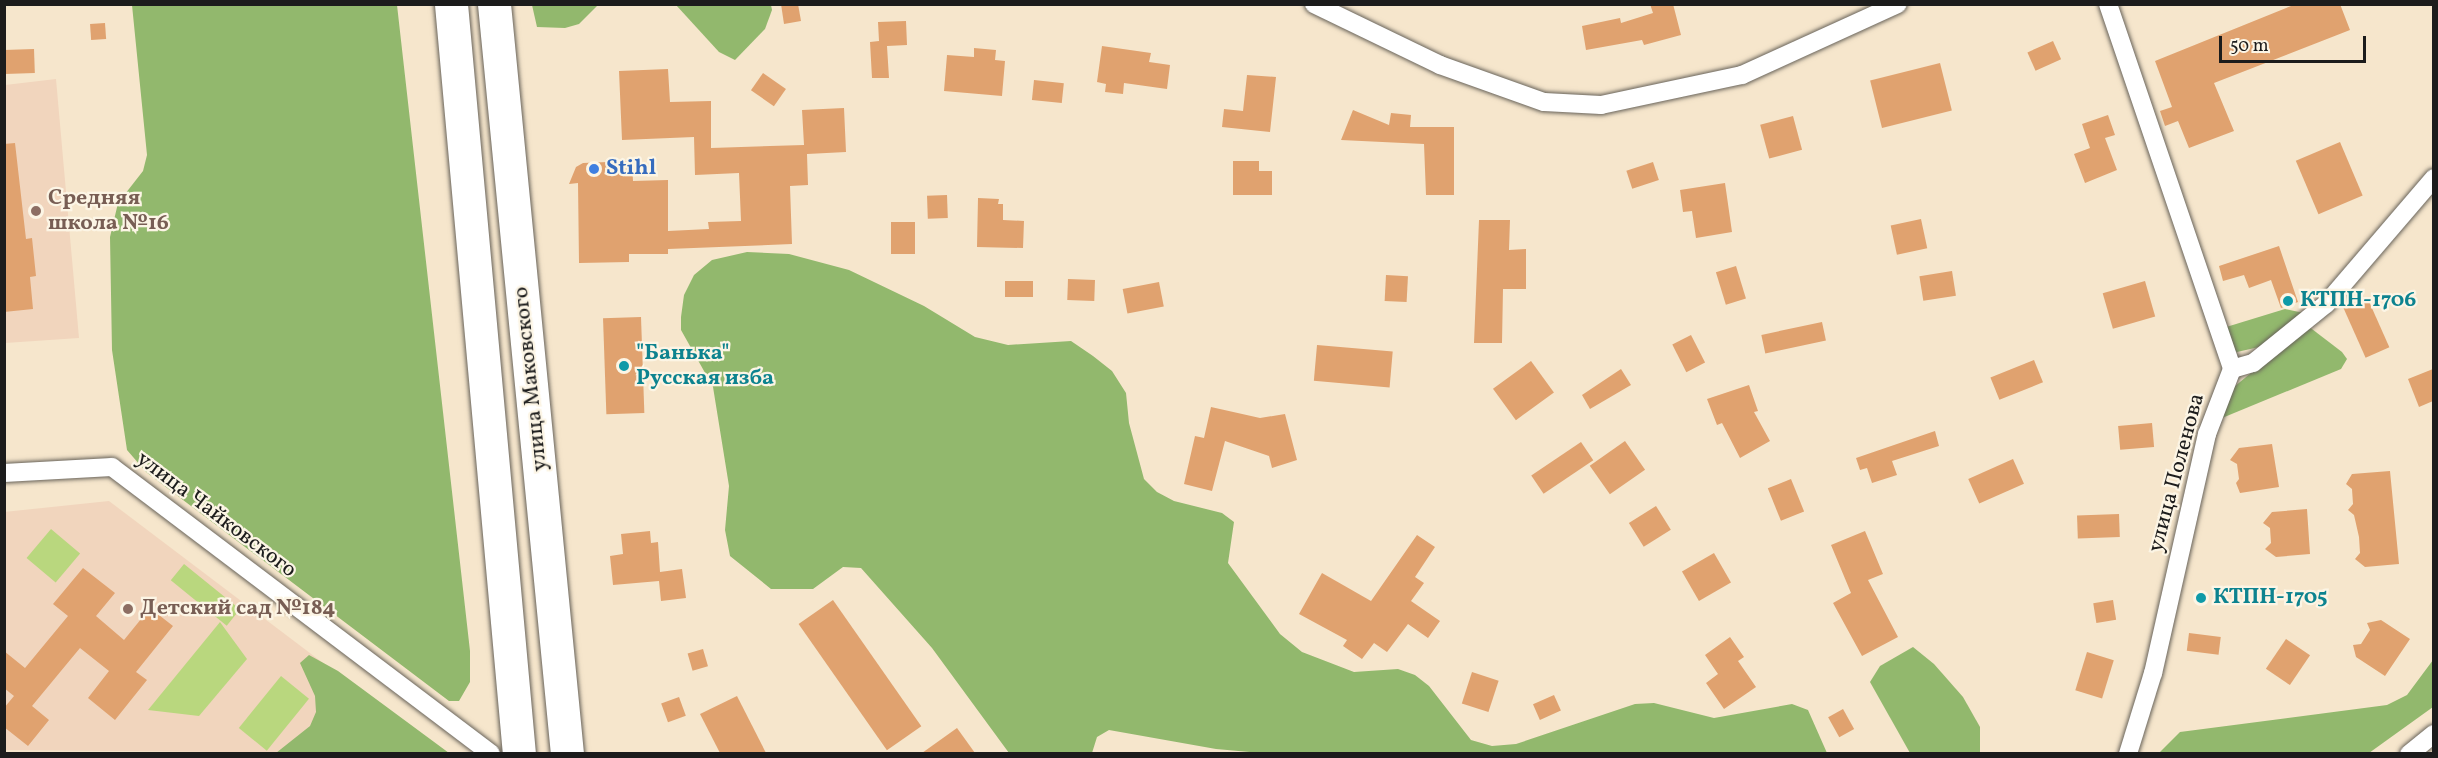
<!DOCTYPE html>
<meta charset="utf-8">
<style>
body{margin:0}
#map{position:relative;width:2438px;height:758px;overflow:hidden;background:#f6e6cc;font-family:Vollkorn,serif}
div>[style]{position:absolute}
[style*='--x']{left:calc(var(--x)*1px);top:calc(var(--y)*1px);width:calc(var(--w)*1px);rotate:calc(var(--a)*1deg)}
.built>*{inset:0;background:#f1d5bd}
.green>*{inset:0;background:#b9d77e;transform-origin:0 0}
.forest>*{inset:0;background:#92b86d}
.building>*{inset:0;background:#e0a26f;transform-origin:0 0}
.roads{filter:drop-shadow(0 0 2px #68635a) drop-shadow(0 0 2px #68635a)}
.street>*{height:18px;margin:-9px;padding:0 9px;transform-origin:9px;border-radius:9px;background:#fff}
.highway>*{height:33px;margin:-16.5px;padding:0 16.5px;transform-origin:16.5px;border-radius:16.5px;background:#fff}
.dots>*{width:16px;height:16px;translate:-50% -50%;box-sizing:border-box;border:3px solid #fcf5e5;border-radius:50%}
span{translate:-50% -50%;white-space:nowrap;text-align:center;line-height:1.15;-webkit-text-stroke:4.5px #fcf5e5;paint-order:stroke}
.shop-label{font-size:22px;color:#366cbe;font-weight:700}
.left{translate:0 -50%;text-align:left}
.education-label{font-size:22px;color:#785e54;font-weight:700}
.culture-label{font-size:22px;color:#0d838f;font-weight:700}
.street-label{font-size:22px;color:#1c1c1c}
.frame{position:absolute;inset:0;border:6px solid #1c1c1c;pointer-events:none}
.scale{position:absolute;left:2219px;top:36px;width:147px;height:27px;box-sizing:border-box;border:3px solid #1c1c1c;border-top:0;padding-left:8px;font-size:18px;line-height:21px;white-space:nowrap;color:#1c1c1c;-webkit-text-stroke:4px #fcf5e5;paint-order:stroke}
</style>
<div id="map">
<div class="built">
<div style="clip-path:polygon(56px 79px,79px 338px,5px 343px,5px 85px)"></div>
<div style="clip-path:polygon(109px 501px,380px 706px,345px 753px,5px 750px,4px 512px)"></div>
</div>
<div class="green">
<div style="left:51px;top:529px;width:38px;height:38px;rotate:40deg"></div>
<div style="left:184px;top:564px;width:72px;height:21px;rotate:39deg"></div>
<div style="clip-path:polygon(220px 622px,247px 659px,199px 716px,148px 710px)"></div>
<div style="left:281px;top:676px;width:36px;height:67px;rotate:39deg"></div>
</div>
<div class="forest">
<div style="clip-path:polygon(132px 5px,397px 5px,470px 651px,470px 682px,459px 701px,449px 701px,146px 472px,127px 450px,112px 350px,110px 237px,118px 203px,143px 171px,147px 155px)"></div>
<div style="clip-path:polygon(532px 5px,532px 4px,598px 5px,579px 24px,565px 28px,537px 27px)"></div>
<div style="clip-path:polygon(676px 5px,771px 5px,772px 10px,765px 29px,735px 60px,719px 52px)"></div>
<div style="clip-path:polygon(747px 252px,789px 254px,849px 270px,924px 306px,975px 337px,1008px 345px,1071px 341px,1093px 356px,1112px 371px,1126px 393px,1129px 423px,1144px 479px,1157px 492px,1174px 501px,1222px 513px,1234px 522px,1228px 563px,1280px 634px,1302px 652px,1354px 672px,1398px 669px,1415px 675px,1429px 686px,1471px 740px,1492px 746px,1516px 744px,1635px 704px,1654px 703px,1714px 718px,1792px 704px,1808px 710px,1827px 753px,1273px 754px,1216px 749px,1109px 730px,1097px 737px,1092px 753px,1009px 753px,932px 648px,861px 568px,843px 567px,813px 589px,771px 589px,730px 556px,725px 530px,729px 486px,713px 387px,681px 330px,681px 317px,684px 295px,694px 275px,712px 260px)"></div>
<div style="clip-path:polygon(2285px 309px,2304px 313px,2259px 347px,2237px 352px,2229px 349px,2223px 328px)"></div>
<div style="clip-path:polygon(2308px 326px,2342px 352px,2347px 359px,2341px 369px,2222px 418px,2223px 396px)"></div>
<div style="clip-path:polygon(1913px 647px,1934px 664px,1963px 697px,1980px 727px,1980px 753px,1910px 753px,1870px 682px,1880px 666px)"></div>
<div style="clip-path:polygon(309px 655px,338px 671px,449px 753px,276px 753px,310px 726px,316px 712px,315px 696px,300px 663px)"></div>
<div style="clip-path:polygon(2433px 660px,2433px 707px,2369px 753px,2159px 753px,2180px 732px,2387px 705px,2407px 695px)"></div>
</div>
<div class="building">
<div style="clip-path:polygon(781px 4px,798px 4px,801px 21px,784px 24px)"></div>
<div style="clip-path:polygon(1650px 4px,1673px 4px,1681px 35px,1644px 45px,1642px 40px,1586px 50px,1582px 26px,1620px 18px,1621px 23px,1653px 13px)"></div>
<div style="clip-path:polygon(2296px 4px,2340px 4px,2350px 30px,2214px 83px,2234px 131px,2189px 148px,2178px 121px,2165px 126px,2160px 111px,2172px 107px,2155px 61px)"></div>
<div style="clip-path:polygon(906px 21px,907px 45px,887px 46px,889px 78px,872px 78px,870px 42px,879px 41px,878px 22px)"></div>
<div style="left:105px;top:23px;width:16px;height:15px;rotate:86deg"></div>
<div style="left:2053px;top:41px;width:20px;height:28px;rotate:66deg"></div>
<div style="clip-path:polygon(1102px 46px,1151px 53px,1149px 62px,1170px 65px,1167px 89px,1124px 83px,1123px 94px,1105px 92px,1106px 84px,1097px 82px)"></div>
<div style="clip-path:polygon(974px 48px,996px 50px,995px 60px,1005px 61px,1002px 96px,944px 91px,947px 55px,974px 57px)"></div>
<div style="left:34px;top:49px;width:24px;height:30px;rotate:88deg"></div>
<div style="left:1940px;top:63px;width:49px;height:72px;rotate:76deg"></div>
<div style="clip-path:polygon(668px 69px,670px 102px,711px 101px,711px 148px,804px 145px,802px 110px,844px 108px,846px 152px,807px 154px,808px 185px,790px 186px,792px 244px,668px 249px,668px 254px,629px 254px,629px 262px,579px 263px,578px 183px,569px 184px,576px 167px,583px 163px,632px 161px,633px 181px,668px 180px,668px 231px,709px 229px,708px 222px,741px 221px,739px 173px,695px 175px,694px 137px,622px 140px,619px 71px)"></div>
<div style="left:763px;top:73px;width:28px;height:21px;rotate:35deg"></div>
<div style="clip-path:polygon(1247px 75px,1276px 77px,1270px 132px,1222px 127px,1224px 109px,1243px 111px)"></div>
<div style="left:1034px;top:80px;width:30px;height:20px;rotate:6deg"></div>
<div style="clip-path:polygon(1353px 110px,1389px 125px,1391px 113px,1411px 115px,1410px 127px,1454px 127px,1454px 195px,1426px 195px,1424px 144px,1341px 140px)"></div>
<div style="clip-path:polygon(2108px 115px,2115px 135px,2105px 138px,2117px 170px,2085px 183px,2074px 154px,2090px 148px,2082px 124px)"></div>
<div style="left:1793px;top:116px;width:35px;height:34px;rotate:75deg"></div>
<div style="left:2340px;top:142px;width:58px;height:48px;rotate:67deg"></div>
<div style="clip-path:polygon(15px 143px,26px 239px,32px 238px,36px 276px,30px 277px,33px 309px,4px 312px,4px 144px)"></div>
<div style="clip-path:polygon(1233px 161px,1259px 161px,1259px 171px,1272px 171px,1272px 195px,1233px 195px)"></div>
<div style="left:1653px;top:162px;width:19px;height:28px;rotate:72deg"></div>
<div style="clip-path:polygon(1725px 183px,1732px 232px,1696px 238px,1692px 211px,1683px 212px,1680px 190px)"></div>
<div style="left:947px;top:195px;width:23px;height:20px;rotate:88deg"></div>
<div style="clip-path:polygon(978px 198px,999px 199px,998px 204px,1003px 204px,1003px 220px,1024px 221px,1023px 248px,977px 247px)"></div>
<div style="left:1921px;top:219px;width:30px;height:31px;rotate:78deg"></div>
<div style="clip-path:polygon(1479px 220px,1510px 220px,1509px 250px,1526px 249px,1526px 289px,1503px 289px,1502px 343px,1474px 343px)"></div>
<div style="left:915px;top:222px;width:32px;height:24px;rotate:90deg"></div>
<div style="clip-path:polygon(2279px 246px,2298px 302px,2281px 308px,2271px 280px,2249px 288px,2244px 275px,2223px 281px,2219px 266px)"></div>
<div style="left:1736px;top:266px;width:34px;height:21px;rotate:73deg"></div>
<div style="left:1952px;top:271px;width:25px;height:33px;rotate:81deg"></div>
<div style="left:1386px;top:275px;width:22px;height:26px;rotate:3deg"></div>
<div style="left:1068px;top:279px;width:27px;height:21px;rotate:2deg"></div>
<div style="left:1005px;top:281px;width:28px;height:16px"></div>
<div style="left:2145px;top:281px;width:37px;height:44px;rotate:74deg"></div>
<div style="left:1159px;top:282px;width:25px;height:37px;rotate:79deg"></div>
<div style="left:2367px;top:297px;width:55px;height:26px;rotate:66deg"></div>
<div style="left:641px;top:317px;width:96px;height:38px;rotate:88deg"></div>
<div style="left:1822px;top:322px;width:19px;height:62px;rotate:78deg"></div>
<div style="left:1691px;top:335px;width:31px;height:21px;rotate:63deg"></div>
<div style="left:1317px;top:345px;width:76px;height:36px;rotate:5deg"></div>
<div style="left:2034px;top:360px;width:24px;height:47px;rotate:68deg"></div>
<div style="left:1531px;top:361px;width:39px;height:47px;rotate:54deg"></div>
<div style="clip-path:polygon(1621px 369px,1631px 385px,1590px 409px,1582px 395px)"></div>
<div style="clip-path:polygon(2433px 369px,2433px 401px,2419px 407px,2408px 379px)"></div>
<div style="clip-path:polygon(1749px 385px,1758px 411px,1754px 412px,1770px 441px,1740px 458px,1722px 423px,1717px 425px,1707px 399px)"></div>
<div style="clip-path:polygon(1211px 407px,1260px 418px,1285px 414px,1297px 460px,1272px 468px,1269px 456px,1225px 441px,1212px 491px,1184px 484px,1195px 436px,1204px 438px)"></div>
<div style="left:2152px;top:423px;width:24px;height:34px;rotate:85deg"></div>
<div style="clip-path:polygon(1935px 431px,1939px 446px,1892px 461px,1897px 475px,1872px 483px,1867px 468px,1860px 470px,1856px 458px)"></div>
<div style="left:1625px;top:441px;width:35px;height:43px;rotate:55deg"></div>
<div style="left:1581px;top:442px;width:22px;height:60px;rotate:56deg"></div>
<div style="clip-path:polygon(2272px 444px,2279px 487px,2240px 493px,2236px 483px,2239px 479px,2237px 464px,2230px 460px,2239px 448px)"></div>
<div style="left:2013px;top:459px;width:27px;height:49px;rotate:66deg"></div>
<div style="clip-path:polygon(2390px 471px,2399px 564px,2365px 567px,2355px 559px,2360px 553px,2359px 537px,2354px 515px,2348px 510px,2353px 504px,2352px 489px,2346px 484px,2352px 474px)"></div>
<div style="left:1791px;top:479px;width:35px;height:25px;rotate:68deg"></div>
<div style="left:1656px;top:506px;width:28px;height:32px;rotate:58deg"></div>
<div style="clip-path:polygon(2307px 509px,2310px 554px,2276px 557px,2265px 549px,2271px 543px,2270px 528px,2263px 523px,2272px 512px)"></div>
<div style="left:2119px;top:514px;width:23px;height:42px;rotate:88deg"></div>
<div style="clip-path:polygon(650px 531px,651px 543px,658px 542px,660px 572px,682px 569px,686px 598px,661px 601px,659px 581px,613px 585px,610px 556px,623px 554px,621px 534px)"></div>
<div style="clip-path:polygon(1865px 531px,1883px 574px,1868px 580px,1898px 637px,1862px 656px,1833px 603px,1851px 593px,1831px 545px)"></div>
<div style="clip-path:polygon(1417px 535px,1435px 547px,1415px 577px,1424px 583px,1411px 601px,1440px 621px,1428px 638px,1408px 624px,1387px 652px,1374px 643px,1362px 659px,1343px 646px,1347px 640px,1299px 614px,1322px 573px,1371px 601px)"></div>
<div style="left:1714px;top:553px;width:34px;height:37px;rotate:60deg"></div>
<div style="clip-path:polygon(83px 568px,115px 593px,96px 616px,124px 640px,150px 608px,173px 626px,136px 672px,147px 680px,115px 720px,88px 698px,109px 671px,80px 648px,32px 706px,49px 720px,28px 746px,4px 727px,4px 708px,14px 696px,4px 688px,4px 651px,25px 668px,68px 616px,53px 604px)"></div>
<div style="left:833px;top:600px;width:154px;height:42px;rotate:55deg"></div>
<div style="left:2113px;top:600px;width:20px;height:20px;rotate:81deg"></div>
<div style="clip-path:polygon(2381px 620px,2410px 639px,2385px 676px,2356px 657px,2353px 645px,2361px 644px,2370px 630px,2367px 623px)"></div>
<div style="left:2189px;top:633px;width:32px;height:18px;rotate:7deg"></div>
<div style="clip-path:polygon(1730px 637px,1744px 657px,1738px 661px,1756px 687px,1724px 709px,1706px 683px,1718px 674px,1705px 655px)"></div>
<div style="left:2286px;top:639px;width:29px;height:36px;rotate:34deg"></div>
<div style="left:703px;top:649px;width:18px;height:16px;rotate:74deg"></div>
<div style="left:2087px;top:652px;width:28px;height:40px;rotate:17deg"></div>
<div style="left:1472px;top:672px;width:28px;height:33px;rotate:18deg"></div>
<div style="left:1554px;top:695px;width:17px;height:23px;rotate:66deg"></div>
<div style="clip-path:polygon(737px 696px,766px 753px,720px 753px,700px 714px)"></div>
<div style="left:679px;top:697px;width:20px;height:19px;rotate:70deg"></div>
<div style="left:1843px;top:709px;width:23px;height:17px;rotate:61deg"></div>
<div style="clip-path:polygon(957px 728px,975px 753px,922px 753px)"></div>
</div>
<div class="roads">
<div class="street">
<div style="--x:1314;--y:4;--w:140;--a:25.8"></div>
<div style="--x:1440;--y:65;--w:110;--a:19.6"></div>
<div style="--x:1544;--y:102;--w:57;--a:3"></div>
<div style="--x:1601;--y:105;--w:144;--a:-12"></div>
<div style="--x:1742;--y:75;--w:171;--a:-24.5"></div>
<div style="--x:2108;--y:4;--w:385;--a:71.2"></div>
<div style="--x:2232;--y:369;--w:70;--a:111"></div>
<div style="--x:2207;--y:434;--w:245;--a:102.7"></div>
<div style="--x:2153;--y:673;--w:85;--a:107.2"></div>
<div style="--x:2232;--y:369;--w:22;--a:-16"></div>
<div style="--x:2253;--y:363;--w:94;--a:-38.9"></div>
<div style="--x:2326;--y:304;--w:166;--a:-49.4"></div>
<div style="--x:4;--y:473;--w:108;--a:-3.2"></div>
<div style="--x:112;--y:467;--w:475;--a:37.1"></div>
<div style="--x:2409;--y:754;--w:32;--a:-39"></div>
</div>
<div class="highway">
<div style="--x:451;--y:4;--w:753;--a:84.82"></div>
<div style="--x:494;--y:4;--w:754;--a:84.44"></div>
</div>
</div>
<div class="dots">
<div style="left:594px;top:169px;background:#3f7fe0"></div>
<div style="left:36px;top:211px;background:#8d6e63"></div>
<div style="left:2288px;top:301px;background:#0f9aa8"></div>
<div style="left:624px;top:366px;background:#0f9aa8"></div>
<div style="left:2201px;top:598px;background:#0f9aa8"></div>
<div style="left:128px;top:609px;background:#8d6e63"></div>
</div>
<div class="shop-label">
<span class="left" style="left:606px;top:169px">Stihl</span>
</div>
<div class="education-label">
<span class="left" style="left:48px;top:211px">Средняя<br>школа №16</span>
<span class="left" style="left:140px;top:609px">Детский сад №184</span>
</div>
<div class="culture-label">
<span class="left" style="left:2300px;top:301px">КТПН-1706</span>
<span class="left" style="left:636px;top:366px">"Банька"<br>Русская изба</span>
<span class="left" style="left:2213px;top:598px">КТПН-1705</span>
</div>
<div class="street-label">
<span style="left:531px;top:379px;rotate:-96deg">улица Маковского</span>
<span style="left:2177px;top:473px;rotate:-75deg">улица Поленова</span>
<span style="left:216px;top:515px;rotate:37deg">улица Чайковского</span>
</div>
<div class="frame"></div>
<div class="scale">50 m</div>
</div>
